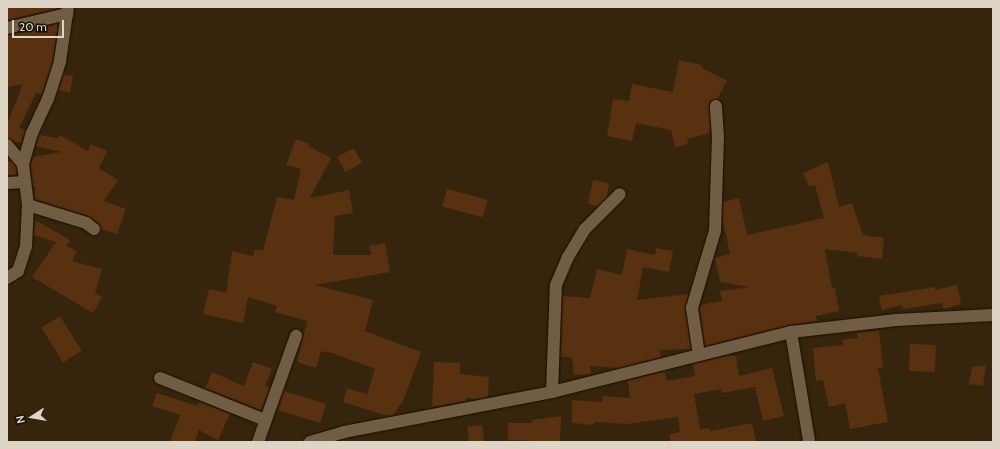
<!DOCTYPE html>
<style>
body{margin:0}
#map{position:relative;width:1000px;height:449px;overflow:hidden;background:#36250c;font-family:Cabin,sans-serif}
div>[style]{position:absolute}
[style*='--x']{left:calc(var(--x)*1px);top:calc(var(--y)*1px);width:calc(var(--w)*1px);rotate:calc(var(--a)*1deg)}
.building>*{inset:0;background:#573110;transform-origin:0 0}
.roads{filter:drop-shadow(0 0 1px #1d0e00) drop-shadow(0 0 1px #1d0e00)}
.street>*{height:12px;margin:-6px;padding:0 6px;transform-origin:6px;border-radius:6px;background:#705d43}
span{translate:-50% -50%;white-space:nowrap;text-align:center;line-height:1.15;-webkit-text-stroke:4px #181006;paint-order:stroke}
.frame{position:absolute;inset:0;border:8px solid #dfd5c6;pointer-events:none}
.north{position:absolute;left:12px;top:397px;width:40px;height:40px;-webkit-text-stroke:3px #181006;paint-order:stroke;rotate:258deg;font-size:11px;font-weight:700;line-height:16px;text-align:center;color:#dfd5c6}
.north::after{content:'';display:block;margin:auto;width:14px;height:18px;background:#dfd5c6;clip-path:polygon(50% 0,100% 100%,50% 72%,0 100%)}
.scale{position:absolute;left:12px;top:20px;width:52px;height:18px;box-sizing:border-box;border:2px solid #dfd5c6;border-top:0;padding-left:5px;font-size:12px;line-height:14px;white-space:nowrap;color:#dfd5c6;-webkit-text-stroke:3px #181006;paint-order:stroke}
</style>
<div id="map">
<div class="building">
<div style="clip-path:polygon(7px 7px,56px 7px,56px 9px,7px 20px)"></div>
<div style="clip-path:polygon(58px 24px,53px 59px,42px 94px,36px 93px,19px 128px,25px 130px,21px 143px,13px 141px,7px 138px,7px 124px,23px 84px,7px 87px,7px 35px)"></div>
<div style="clip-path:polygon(679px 60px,702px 65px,702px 68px,727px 81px,717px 99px,712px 100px,709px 103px,710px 133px,687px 139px,688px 144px,675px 147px,671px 130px,636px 123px,632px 141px,607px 136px,613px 99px,629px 101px,632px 84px,673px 92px)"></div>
<div style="clip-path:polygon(63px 75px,73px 76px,70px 93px,59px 90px)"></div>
<div style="clip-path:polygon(39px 135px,58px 138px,60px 135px,88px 151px,91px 144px,107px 151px,99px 168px,118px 180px,104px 201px,126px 209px,117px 234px,101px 229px,99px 223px,88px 216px,35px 199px,35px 187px,33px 187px,31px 165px,33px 157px,61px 152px,36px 146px)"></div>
<div style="clip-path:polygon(296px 139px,309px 144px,308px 146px,331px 158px,310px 198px,349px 190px,353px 213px,335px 216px,333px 255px,371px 255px,369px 246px,385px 243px,390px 272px,315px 285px,373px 300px,365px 331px,421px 352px,404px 399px,393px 415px,388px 416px,343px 402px,347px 388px,367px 394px,375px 369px,330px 352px,329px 353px,321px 351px,316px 368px,297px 362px,307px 321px,275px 312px,277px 306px,248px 297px,243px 323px,203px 314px,209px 289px,226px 293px,232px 251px,253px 256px,255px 249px,263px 251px,277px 197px,294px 200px,301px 169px,286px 165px)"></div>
<div style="left:354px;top:148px;width:17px;height:19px;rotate:62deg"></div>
<div style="clip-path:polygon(11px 161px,16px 167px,17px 175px,7px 175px,7px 162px)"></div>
<div style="clip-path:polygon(828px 162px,839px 207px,852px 203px,863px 235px,884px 238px,882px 259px,857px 256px,858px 253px,825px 249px,832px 288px,835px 288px,839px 311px,816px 316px,817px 321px,789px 325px,705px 346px,700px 309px,701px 305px,722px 301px,720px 291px,750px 287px,720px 282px,715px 258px,730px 254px,723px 220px,723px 202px,739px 198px,747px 235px,824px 218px,815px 185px,809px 187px,803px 173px)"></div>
<div style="clip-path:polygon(593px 180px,609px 183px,607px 197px,598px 206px,588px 204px)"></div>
<div style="left:447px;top:189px;width:42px;height:18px;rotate:15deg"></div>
<div style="clip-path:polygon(35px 220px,70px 240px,67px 245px,65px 245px,77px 251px,72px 261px,102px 269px,95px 293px,102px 297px,93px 313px,32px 277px,56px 242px,34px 235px)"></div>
<div style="clip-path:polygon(656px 248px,673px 251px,669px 272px,643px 267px,637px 300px,688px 294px,685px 309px,691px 349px,659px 350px,661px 357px,618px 368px,590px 366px,591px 374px,574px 375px,572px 357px,561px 357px,563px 296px,590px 298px,597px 269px,622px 275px,627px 249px,655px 255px)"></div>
<div style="clip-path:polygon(957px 285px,961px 304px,943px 309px,942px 303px,903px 309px,902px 305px,882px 310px,879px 296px,935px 287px,935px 290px)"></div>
<div style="left:60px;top:316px;width:41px;height:22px;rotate:58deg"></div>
<div style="clip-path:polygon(879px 331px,883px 368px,878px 368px,888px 422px,850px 429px,845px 403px,829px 407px,823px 380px,816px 381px,813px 348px,843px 345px,842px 340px,858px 338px,857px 333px)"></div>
<div style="left:910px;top:344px;width:26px;height:27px;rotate:2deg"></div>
<div style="clip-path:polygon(732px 355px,732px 356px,736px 356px,739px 376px,772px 368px,784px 416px,763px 421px,755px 387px,722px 393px,721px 389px,694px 394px,700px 429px,710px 428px,710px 431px,752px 423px,756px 442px,670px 442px,670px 434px,680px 432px,678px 417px,627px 424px,594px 422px,594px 425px,572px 423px,572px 400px,602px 402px,603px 396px,630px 398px,628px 381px,664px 372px,667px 381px,695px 376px,693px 364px)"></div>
<div style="clip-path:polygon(253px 362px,272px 369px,265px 386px,270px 387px,261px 410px,205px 388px,212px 372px,244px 386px)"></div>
<div style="clip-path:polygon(434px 362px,460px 363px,460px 374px,489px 377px,488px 397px,476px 399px,466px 398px,466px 401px,432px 407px)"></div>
<div style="clip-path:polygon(986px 365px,983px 386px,969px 384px,972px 367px)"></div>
<div style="left:284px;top:391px;width:44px;height:20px;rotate:17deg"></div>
<div style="clip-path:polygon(157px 393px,197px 406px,199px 402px,230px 414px,218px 440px,199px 430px,195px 442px,170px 442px,180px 415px,152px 406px)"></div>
<div style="clip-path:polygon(561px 416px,560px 442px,508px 440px,508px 423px,532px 423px,532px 420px)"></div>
<div style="left:482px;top:425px;width:17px;height:15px;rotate:83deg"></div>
</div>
<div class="roads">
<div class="street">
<div style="--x:7;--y:28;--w:62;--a:-13.1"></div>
<div style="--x:7;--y:145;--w:25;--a:50"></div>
<div style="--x:7;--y:183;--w:18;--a:-3"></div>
<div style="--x:28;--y:205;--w:61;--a:17.2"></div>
<div style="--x:86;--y:223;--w:10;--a:37"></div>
<div style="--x:7;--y:278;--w:13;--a:-32"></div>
<div style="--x:18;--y:271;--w:26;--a:-72"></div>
<div style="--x:26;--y:246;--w:41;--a:-87.2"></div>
<div style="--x:28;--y:205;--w:41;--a:-97"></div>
<div style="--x:23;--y:164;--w:32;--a:-74"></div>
<div style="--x:32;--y:133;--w:38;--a:-65"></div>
<div style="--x:48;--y:99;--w:40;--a:-72"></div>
<div style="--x:60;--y:61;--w:55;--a:-81.6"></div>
<div style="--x:791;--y:332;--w:110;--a:80.6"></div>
<div style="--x:699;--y:355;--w:48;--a:-98.5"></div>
<div style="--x:692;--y:308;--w:80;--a:-73.4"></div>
<div style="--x:715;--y:231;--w:94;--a:-88.2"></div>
<div style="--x:718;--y:137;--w:31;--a:-94"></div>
<div style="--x:160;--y:378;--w:113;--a:21.8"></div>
<div style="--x:552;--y:392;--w:107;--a:-87.9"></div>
<div style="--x:556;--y:285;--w:30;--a:-67"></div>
<div style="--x:568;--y:257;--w:33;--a:-59"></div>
<div style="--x:585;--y:229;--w:49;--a:-45"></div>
<div style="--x:258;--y:442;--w:113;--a:-70.3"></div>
<div style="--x:310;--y:442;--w:35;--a:-16"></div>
<div style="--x:344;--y:432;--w:212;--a:-10.9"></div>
<div style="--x:552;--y:392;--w:246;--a:-14.1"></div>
<div style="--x:791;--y:332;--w:106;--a:-6.5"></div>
<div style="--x:896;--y:320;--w:97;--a:-3"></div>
</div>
</div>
<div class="frame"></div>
<div class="north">N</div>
<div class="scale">20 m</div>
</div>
